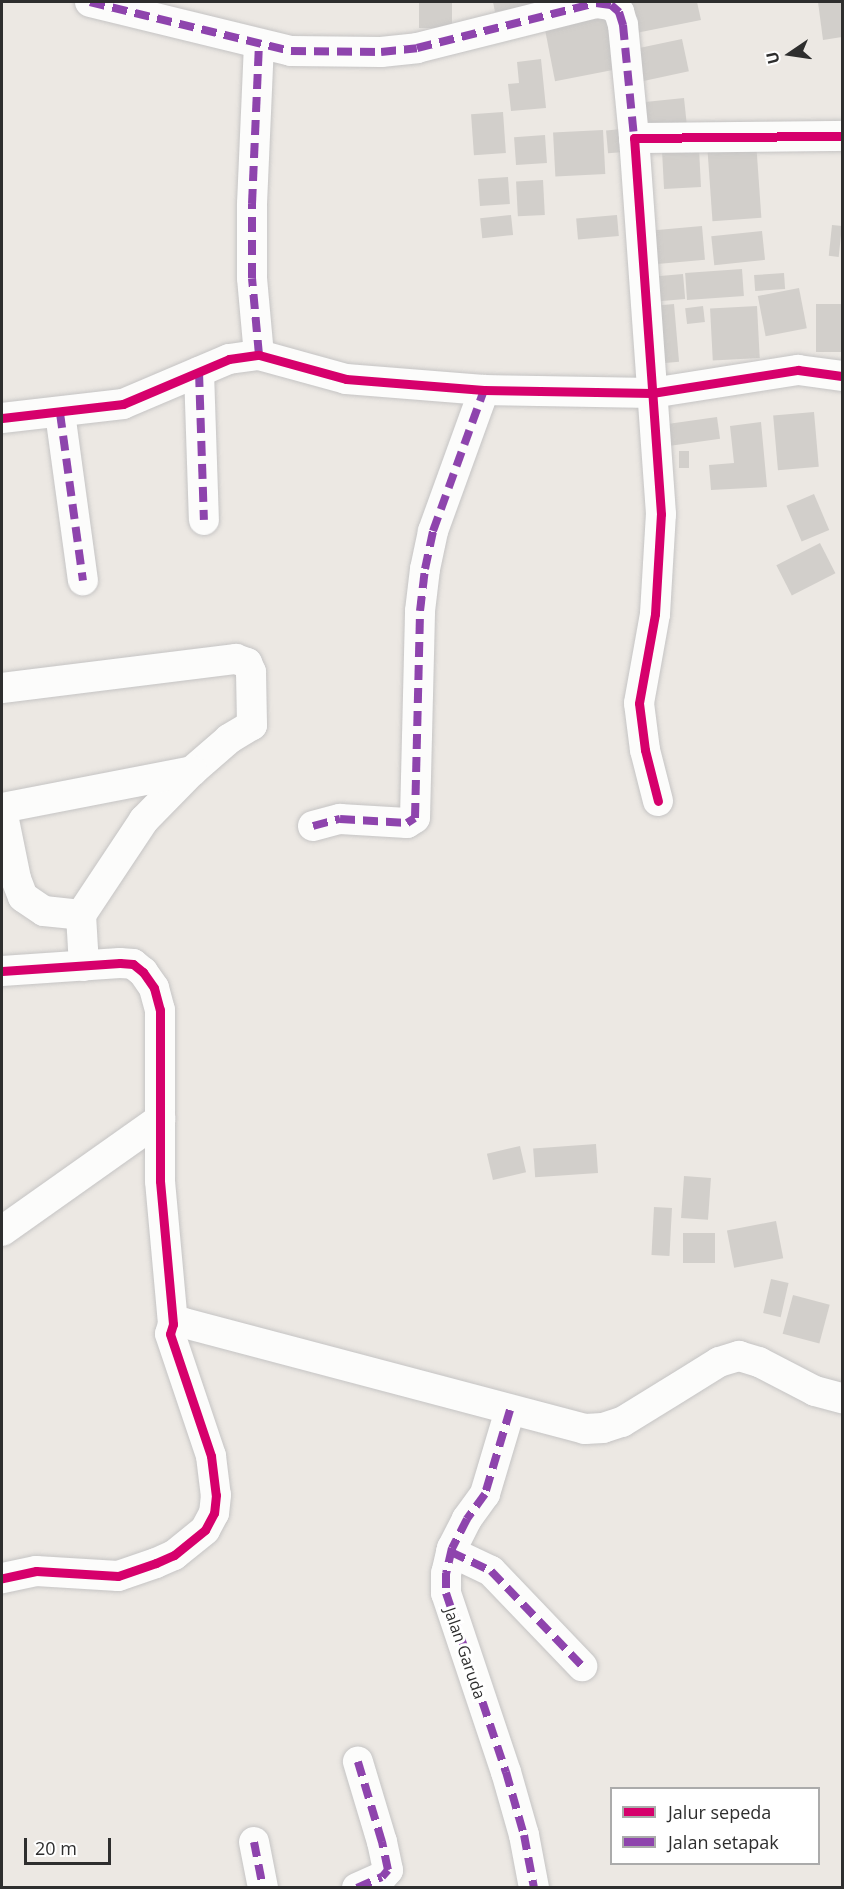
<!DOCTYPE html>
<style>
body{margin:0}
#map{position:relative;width:844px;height:1889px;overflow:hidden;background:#ece8e3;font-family:"Open Sans",sans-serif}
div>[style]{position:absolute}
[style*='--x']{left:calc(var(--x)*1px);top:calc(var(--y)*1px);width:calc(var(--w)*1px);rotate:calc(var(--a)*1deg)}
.building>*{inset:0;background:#d2cfcb;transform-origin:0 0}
.roads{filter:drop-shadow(0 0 2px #c5c4c4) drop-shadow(0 0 2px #c5c4c4)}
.street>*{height:30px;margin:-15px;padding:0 15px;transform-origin:15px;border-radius:15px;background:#fcfcfb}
.quiet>*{height:8px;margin-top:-4px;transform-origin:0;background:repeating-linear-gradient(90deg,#8e44ad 0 15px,transparent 0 23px)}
.cycleway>*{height:9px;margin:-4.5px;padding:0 4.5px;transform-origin:4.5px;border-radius:4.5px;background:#d6006c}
span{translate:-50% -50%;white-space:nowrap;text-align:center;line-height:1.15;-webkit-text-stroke:6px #fff;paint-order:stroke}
.street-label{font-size:16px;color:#2e2e2e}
.frame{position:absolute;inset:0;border:3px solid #2e2e2e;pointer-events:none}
.legend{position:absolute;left:610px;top:1787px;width:210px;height:78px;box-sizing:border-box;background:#fff;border:2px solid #ababab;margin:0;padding:8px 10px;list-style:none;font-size:18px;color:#2e2e2e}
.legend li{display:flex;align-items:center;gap:12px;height:30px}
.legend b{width:30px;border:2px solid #ababab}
.north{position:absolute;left:760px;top:24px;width:60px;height:60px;-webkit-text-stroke:4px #fff;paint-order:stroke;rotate:257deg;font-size:16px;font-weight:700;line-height:24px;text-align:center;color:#2e2e2e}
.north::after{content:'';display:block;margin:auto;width:21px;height:27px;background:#2e2e2e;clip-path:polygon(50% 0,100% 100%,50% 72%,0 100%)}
.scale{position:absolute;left:24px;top:1838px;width:87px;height:27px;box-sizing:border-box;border:3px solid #2e2e2e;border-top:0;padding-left:8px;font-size:18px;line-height:21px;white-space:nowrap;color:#2e2e2e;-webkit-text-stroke:4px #fff;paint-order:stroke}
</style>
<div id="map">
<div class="building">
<div style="left:419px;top:2px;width:33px;height:26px"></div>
<div style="clip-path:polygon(493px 2px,539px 2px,539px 3px,495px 12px)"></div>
<div style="clip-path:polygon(630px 2px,697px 2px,701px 20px,636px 33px)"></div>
<div style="clip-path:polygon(818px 2px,842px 2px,842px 37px,823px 40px)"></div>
<div style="left:607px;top:13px;width:57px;height:64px;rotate:79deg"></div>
<div style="left:682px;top:39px;width:33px;height:51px;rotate:78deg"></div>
<div style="clip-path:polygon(541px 59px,546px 108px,511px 111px,508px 84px,519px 83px,517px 62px)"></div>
<div style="left:684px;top:98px;width:27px;height:44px;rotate:84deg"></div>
<div style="left:503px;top:112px;width:41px;height:32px;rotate:86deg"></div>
<div style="left:622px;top:129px;width:23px;height:16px;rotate:85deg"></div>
<div style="left:603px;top:130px;width:44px;height:50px;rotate:87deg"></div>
<div style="left:545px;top:135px;width:28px;height:31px;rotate:86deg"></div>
<div style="left:756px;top:141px;width:77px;height:49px;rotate:86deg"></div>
<div style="left:699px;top:149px;width:38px;height:37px;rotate:87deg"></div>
<div style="left:508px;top:177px;width:27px;height:30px;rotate:86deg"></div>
<div style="left:543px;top:180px;width:35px;height:27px;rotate:87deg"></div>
<div style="left:511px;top:215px;width:20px;height:31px;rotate:84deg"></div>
<div style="left:617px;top:215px;width:21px;height:41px;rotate:85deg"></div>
<div style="left:832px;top:225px;width:10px;height:31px;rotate:6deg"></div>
<div style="left:702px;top:226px;width:34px;height:59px;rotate:85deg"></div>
<div style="left:762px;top:231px;width:29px;height:51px;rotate:84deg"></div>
<div style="left:742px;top:269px;width:27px;height:57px;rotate:86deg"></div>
<div style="left:784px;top:273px;width:16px;height:30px;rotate:86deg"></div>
<div style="left:683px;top:274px;width:25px;height:38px;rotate:85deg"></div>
<div style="left:799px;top:288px;width:41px;height:42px;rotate:79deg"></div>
<div style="left:674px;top:304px;width:58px;height:28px;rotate:85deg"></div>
<div style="left:842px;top:304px;width:48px;height:26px;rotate:90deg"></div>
<div style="left:703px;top:306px;width:16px;height:18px;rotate:83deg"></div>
<div style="left:757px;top:306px;width:52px;height:47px;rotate:87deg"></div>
<div style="left:814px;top:412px;width:55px;height:41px;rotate:85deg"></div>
<div style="left:717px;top:417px;width:22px;height:57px;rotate:82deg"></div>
<div style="clip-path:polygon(761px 422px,767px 487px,711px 490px,709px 465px,734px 463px,730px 426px)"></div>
<div style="left:679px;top:451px;width:10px;height:17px"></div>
<div style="left:814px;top:494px;width:39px;height:30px;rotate:67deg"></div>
<div style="left:820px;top:543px;width:34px;height:49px;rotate:63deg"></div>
<div style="left:596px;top:1144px;width:29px;height:63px;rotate:86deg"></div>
<div style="left:520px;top:1146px;width:27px;height:34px;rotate:77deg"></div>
<div style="left:684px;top:1176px;width:27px;height:42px;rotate:4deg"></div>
<div style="left:654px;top:1207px;width:18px;height:48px;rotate:3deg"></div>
<div style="left:776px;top:1221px;width:38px;height:50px;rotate:79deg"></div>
<div style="left:683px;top:1233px;width:32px;height:30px"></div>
<div style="left:771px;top:1279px;width:18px;height:35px;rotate:13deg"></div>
<div style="left:793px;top:1295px;width:38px;height:40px;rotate:15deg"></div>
</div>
<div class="roads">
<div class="street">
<div style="--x:90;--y:2;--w:207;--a:13.7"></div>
<div style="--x:291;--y:51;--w:90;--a:0.6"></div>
<div style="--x:381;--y:52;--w:36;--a:-6"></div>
<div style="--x:417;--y:48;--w:185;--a:-14.1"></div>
<div style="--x:596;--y:3;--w:15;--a:8"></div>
<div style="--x:611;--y:5;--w:11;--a:41"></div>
<div style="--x:619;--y:12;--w:14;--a:73"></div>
<div style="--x:623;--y:25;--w:114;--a:84.4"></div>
<div style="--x:259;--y:355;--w:77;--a:-95.2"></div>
<div style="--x:252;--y:278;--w:74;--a:-90"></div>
<div style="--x:252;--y:204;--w:159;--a:-87.5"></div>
<div style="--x:199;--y:372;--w:148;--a:88.1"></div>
<div style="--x:60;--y:413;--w:169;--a:82.2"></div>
<div style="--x:2;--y:418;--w:122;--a:-6.6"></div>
<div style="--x:123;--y:404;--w:115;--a:-23"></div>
<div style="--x:229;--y:359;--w:30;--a:-8"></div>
<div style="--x:259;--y:355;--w:90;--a:15.4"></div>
<div style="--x:346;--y:379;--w:138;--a:4.6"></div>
<div style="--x:484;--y:390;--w:168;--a:1"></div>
<div style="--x:652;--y:393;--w:148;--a:-9"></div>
<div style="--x:798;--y:370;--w:44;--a:7.8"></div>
<div style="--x:2;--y:688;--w:236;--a:-7.1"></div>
<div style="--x:236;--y:659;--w:12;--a:20"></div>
<div style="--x:247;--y:663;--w:10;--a:66"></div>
<div style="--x:251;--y:672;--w:53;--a:88.9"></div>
<div style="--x:252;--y:725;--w:27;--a:149"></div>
<div style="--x:229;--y:739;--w:49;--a:139.1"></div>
<div style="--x:192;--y:771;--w:69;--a:134.4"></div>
<div style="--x:144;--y:820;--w:114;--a:123.6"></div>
<div style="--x:81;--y:915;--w:51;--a:86.6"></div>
<div style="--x:658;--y:801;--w:53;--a:-104.3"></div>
<div style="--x:645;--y:750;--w:47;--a:-97.3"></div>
<div style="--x:639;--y:703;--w:90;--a:-79.8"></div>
<div style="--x:655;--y:614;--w:100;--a:-86.6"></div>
<div style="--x:661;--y:514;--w:377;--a:-94.1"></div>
<div style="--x:634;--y:138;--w:208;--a:-0.6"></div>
<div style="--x:2;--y:808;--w:194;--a:-11"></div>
<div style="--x:2;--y:810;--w:70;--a:78.5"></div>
<div style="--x:16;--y:879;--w:19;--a:69"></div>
<div style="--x:23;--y:897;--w:25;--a:34"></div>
<div style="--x:44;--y:911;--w:37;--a:6"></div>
<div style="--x:313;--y:826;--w:28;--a:-15"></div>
<div style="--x:340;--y:819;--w:67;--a:3.4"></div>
<div style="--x:407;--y:823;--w:9;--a:-32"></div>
<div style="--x:415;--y:818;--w:207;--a:-88.6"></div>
<div style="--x:420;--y:611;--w:42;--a:-83.2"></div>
<div style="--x:425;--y:569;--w:39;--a:-78"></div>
<div style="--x:433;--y:531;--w:150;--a:-70.1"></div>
<div style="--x:2;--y:971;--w:118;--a:-3.9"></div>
<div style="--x:120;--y:963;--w:13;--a:4"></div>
<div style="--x:133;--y:964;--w:13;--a:39"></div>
<div style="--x:143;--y:972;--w:19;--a:55"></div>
<div style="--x:154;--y:988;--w:23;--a:75"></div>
<div style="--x:160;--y:1010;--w:171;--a:90"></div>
<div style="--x:160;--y:1181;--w:144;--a:84.8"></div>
<div style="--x:173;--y:1324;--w:10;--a:107"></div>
<div style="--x:170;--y:1334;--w:129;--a:71.4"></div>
<div style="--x:211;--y:1456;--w:39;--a:83"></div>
<div style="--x:216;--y:1495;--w:18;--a:96"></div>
<div style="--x:214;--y:1513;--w:19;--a:118"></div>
<div style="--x:205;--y:1530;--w:40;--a:141"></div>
<div style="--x:174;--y:1555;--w:20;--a:156"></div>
<div style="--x:156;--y:1563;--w:40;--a:161.1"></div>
<div style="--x:118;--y:1576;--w:82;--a:-176.5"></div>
<div style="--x:36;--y:1571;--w:35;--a:168"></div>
<div style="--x:2;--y:1231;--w:194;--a:-35.3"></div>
<div style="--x:173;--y:1324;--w:11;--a:-5"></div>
<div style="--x:184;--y:1323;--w:415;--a:14.8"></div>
<div style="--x:585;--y:1429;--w:18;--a:-3"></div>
<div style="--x:603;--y:1428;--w:20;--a:-18"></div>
<div style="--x:622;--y:1422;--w:114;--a:-31.7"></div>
<div style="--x:719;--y:1362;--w:21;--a:-17"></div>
<div style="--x:739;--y:1356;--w:21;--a:17"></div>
<div style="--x:759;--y:1362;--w:63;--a:27.4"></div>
<div style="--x:815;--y:1391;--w:28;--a:15"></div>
<div style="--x:510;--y:1410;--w:88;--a:106.6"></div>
<div style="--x:485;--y:1494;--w:31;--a:126"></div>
<div style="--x:467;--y:1519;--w:33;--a:117"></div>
<div style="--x:452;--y:1548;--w:26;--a:103"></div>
<div style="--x:446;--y:1573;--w:20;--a:90"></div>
<div style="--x:446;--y:1593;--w:189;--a:71.5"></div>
<div style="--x:506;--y:1772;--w:66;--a:74.1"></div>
<div style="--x:524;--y:1835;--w:54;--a:79.3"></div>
<div style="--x:451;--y:1552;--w:44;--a:25.4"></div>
<div style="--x:491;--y:1571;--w:132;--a:46.2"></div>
<div style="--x:254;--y:1842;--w:47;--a:78.9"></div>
<div style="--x:357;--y:1888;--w:27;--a:-24"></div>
<div style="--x:382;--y:1877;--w:9;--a:-49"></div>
<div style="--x:388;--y:1870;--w:29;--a:-102"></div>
<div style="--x:382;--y:1842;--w:84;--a:-106.7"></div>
</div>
</div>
<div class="quiet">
<div style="--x:90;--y:2;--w:207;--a:13.7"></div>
<div style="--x:291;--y:51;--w:90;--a:0.6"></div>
<div style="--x:381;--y:52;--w:36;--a:-6"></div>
<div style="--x:417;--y:48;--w:185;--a:-14.1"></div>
<div style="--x:596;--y:3;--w:15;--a:8"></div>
<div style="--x:611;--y:5;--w:11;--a:41"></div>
<div style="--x:619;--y:12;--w:14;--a:73"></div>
<div style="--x:623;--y:25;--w:114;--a:84.4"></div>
<div style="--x:259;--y:355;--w:77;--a:-95.2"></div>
<div style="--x:252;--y:278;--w:74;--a:-90"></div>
<div style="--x:252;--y:204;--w:159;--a:-87.5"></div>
<div style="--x:199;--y:372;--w:148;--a:88.1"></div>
<div style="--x:60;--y:413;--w:169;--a:82.2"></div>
<div style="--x:313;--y:826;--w:28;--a:-15"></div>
<div style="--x:340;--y:819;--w:67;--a:3.4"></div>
<div style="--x:407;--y:823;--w:9;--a:-32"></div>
<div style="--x:415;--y:818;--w:207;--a:-88.6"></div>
<div style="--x:420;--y:611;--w:42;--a:-83.2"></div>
<div style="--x:425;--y:569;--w:39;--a:-78"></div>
<div style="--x:433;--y:531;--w:150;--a:-70.1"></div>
<div style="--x:510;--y:1410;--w:88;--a:106.6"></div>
<div style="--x:485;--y:1494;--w:31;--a:126"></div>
<div style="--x:467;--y:1519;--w:33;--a:117"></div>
<div style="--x:452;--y:1548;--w:26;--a:103"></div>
<div style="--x:446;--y:1573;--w:20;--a:90"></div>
<div style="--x:446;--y:1593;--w:189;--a:71.5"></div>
<div style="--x:506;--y:1772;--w:66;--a:74.1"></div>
<div style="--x:524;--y:1835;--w:54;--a:79.3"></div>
<div style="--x:451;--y:1552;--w:44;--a:25.4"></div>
<div style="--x:491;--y:1571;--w:132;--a:46.2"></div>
<div style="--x:254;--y:1842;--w:47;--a:78.9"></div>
<div style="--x:357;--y:1888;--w:27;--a:-24"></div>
<div style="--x:382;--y:1877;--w:9;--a:-49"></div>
<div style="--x:388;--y:1870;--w:29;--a:-102"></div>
<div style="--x:382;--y:1842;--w:84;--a:-106.7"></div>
</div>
<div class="cycleway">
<div style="--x:2;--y:418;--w:122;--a:-6.6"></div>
<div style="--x:123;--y:404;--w:115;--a:-23"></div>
<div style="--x:229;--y:359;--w:30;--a:-8"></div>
<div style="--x:259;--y:355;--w:90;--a:15.4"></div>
<div style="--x:346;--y:379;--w:138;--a:4.6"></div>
<div style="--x:484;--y:390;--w:168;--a:1"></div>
<div style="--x:652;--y:393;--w:148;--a:-9"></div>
<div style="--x:798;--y:370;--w:44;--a:7.8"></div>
<div style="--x:658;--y:801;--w:53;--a:-104.3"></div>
<div style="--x:645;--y:750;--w:47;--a:-97.3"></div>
<div style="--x:639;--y:703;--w:90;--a:-79.8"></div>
<div style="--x:655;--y:614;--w:100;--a:-86.6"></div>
<div style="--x:661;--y:514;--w:377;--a:-94.1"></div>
<div style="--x:634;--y:138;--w:208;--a:-0.6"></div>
<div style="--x:2;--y:971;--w:118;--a:-3.9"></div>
<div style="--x:120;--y:963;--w:13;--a:4"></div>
<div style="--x:133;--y:964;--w:13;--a:39"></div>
<div style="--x:143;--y:972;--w:19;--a:55"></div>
<div style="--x:154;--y:988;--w:23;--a:75"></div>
<div style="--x:160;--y:1010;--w:171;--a:90"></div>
<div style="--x:160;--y:1181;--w:144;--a:84.8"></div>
<div style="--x:173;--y:1324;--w:10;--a:107"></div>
<div style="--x:170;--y:1334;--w:129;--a:71.4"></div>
<div style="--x:211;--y:1456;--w:39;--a:83"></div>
<div style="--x:216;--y:1495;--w:18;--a:96"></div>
<div style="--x:214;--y:1513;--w:19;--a:118"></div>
<div style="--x:205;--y:1530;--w:40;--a:141"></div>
<div style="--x:174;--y:1555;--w:20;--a:156"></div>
<div style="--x:156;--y:1563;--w:40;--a:161.1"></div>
<div style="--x:118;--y:1576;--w:82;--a:-176.5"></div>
<div style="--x:36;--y:1571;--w:35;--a:168"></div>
</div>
<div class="street-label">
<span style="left:465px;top:1653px;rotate:71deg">Jalan Garuda</span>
</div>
<div class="frame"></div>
<ul class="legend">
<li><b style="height:8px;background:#d6006c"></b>Jalur sepeda</li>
<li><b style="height:8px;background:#8e44ad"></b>Jalan setapak</li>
</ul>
<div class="north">U</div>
<div class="scale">20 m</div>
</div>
